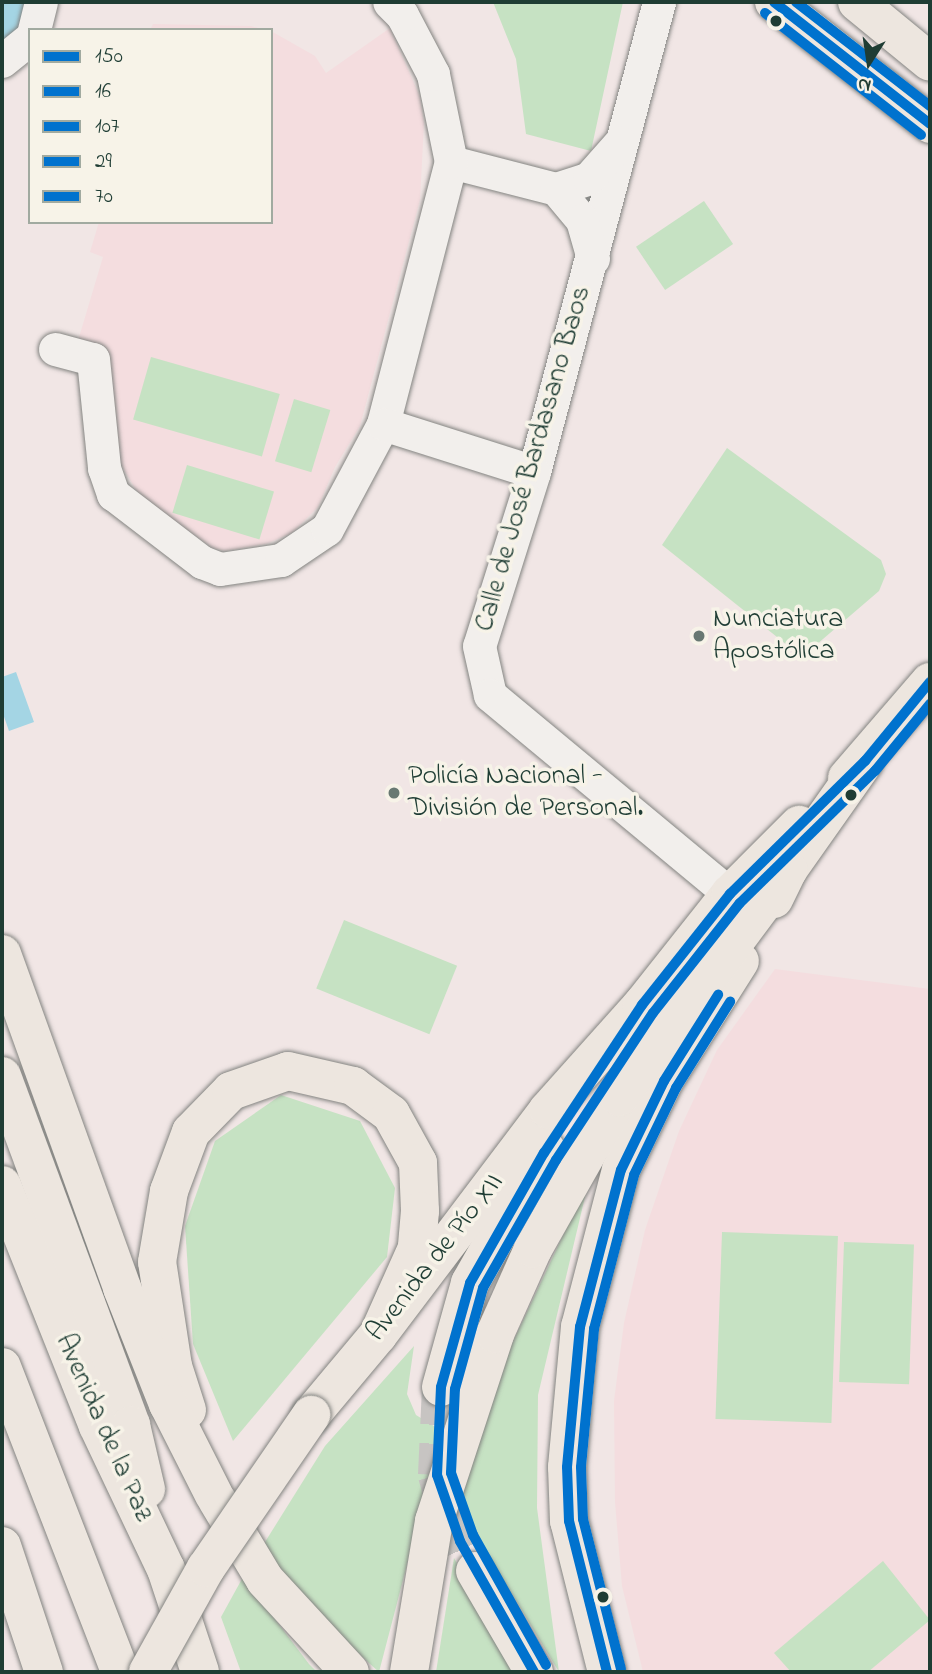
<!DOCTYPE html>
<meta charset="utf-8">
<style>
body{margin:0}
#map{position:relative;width:932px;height:1674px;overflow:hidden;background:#f1e6e5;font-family:"Indie Flower",sans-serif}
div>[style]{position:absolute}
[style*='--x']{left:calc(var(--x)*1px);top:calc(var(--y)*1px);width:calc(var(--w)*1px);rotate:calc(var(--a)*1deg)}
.built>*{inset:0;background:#f4dddf}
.green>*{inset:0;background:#c6e2c3;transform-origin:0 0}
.water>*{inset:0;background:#a4d5e4}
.major-tunnel>*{height:38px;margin-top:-19px;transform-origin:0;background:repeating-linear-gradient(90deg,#c7c4c2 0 38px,transparent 0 57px)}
.roads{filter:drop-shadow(0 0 2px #838481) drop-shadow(0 0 2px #838481)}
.minor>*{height:33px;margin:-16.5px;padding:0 16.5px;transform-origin:16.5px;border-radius:16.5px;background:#f2efec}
.major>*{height:38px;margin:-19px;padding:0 19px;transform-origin:19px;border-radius:19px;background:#ede6df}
.highway>*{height:38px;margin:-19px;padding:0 19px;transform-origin:19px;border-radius:19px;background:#ede6df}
.bridges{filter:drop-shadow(0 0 2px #838481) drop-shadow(0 0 2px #838481)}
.major-bridge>*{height:38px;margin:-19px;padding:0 19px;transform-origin:19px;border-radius:19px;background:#ede6df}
.bus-1>*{height:10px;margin:-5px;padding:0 5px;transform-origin:5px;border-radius:5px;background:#0072ce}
.bus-2>*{height:10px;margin:-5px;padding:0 5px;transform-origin:5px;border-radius:5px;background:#0072ce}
.bus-3>*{height:10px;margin:-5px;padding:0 5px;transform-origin:5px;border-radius:5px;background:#0072ce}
.bus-4>*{height:10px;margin:-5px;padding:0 5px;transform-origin:5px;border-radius:5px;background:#0072ce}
.bus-5>*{height:10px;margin:-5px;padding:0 5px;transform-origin:5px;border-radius:5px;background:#0072ce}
.dots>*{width:19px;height:19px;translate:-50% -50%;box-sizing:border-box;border:4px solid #f7f3e8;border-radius:50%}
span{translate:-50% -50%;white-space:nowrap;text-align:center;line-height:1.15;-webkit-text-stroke:7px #f7f3e8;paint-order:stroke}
.street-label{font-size:28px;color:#1f3d34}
.poi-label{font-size:28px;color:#1f3d34}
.left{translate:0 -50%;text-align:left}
.frame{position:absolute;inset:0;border:4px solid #1f3d34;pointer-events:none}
.legend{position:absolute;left:28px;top:28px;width:245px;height:196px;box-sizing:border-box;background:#f7f3e8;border:2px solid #a1aaa0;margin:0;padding:9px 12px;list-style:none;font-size:21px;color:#1f3d34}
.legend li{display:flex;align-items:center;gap:14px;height:35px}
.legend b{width:35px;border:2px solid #a1aaa0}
.north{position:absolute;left:834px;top:28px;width:70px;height:70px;-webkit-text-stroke:5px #f7f3e8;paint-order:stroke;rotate:192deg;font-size:19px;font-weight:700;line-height:28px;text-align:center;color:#1f3d34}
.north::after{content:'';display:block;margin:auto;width:24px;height:32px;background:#1f3d34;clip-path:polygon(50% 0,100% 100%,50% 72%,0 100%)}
</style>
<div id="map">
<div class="built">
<div style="clip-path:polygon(153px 24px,251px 26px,265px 30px,150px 30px)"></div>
<div style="clip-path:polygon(390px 28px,420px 97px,424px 123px,420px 200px,360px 426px,335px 467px,318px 507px,292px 533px,266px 544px,225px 551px,212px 548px,139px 495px,120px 463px,110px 421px,108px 354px,77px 344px,103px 257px,90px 252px,99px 222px,271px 222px,271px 31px,315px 56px,326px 73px)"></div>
<div style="clip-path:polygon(775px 969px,930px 989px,930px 1672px,643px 1672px,622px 1586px,615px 1502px,614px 1401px,624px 1323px,645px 1230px,679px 1131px,717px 1050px)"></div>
</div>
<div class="green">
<div style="clip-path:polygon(493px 2px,623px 2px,591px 151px,526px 134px,516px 59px)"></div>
<div style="left:704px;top:201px;width:52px;height:82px;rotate:56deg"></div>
<div style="left:151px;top:357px;width:134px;height:65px;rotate:16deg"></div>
<div style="left:294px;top:399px;width:38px;height:65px;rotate:17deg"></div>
<div style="clip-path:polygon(727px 448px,881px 560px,886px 574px,879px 591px,802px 657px,662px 545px)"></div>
<div style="left:187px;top:465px;width:91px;height:50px;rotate:17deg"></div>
<div style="left:344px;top:920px;width:122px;height:74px;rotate:22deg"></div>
<div style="clip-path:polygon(281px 1095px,360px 1121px,395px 1188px,387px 1257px,233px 1441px,193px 1344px,185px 1226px,215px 1141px)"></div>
<div style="clip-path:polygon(589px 1180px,538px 1395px,537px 1508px,559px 1672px,458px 1504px,502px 1365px)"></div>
<div style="left:722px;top:1232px;width:116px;height:187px;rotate:2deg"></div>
<div style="left:844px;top:1242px;width:70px;height:140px;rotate:2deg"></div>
<div style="clip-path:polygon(414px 1346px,407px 1394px,416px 1415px,442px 1431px,379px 1672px,313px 1613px,260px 1550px,325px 1446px)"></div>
<div style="clip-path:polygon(454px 1558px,520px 1672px,436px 1672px)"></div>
<div style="clip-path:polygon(883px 1561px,930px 1620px,868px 1672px,791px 1672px,774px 1653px)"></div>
<div style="clip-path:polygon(243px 1577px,309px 1664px,317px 1672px,241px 1672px,221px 1617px)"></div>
</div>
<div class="water">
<div style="clip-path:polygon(2px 2px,28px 2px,22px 26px,2px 48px)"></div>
<div style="clip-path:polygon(16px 672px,34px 722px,9px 731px,2px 711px,2px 677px)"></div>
</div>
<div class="major-tunnel">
<div style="--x:441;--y:1387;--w:88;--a:92.6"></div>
<div style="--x:437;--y:1475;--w:41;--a:74.2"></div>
<div style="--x:448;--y:1514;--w:63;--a:64.7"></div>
</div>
<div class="roads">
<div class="minor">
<div style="--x:659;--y:2;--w:486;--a:104.9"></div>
<div style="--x:534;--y:472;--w:182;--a:107.5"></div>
<div style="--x:479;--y:646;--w:50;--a:77.3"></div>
<div style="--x:490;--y:695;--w:312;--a:39.7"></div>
<div style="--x:34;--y:30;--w:29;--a:-76"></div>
<div style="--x:2;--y:61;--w:36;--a:-39"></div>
<div style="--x:451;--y:162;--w:108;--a:14.4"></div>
<div style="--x:556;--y:189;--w:35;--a:-18"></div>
<div style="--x:589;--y:178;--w:47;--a:-48.5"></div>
<div style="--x:556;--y:189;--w:40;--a:50"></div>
<div style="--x:582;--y:220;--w:40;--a:74"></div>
<div style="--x:55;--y:349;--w:39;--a:15"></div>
<div style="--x:93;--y:359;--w:110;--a:84.2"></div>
<div style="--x:104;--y:468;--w:28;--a:71"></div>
<div style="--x:113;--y:494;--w:112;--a:37.4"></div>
<div style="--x:202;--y:562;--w:19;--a:21"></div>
<div style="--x:220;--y:569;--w:62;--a:-8.4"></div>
<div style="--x:281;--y:560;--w:55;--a:-34"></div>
<div style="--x:327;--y:529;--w:119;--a:-61.9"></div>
<div style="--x:383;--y:424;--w:271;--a:-75.5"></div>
<div style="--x:451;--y:162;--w:90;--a:-101.6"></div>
<div style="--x:433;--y:74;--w:67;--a:-117.7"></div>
<div style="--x:402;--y:15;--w:18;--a:-135"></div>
<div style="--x:383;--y:424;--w:158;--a:17.6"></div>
</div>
<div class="major">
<div style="--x:774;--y:2;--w:198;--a:38"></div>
<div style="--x:857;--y:2;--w:94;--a:39.4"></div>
<div style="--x:847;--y:778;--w:127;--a:-49.2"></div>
<div style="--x:774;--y:899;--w:32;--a:-64"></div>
<div style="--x:788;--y:870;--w:133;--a:-54.8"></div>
<div style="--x:441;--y:1387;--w:108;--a:-74.4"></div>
<div style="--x:470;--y:1283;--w:154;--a:-60.4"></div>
<div style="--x:187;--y:1410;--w:46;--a:-107.7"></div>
<div style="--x:173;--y:1366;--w:105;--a:-98.7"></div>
<div style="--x:157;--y:1262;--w:72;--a:-80.4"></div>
<div style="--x:169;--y:1191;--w:63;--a:-69.6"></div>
<div style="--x:191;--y:1132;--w:57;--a:-45.7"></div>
<div style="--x:231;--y:1091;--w:60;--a:-19.3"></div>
<div style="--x:288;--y:1071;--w:67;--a:13"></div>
<div style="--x:353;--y:1086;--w:47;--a:36.4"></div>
<div style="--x:391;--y:1114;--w:56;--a:61.1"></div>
<div style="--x:418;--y:1163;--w:48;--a:87.6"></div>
<div style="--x:420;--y:1211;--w:37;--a:95"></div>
<div style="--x:417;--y:1248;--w:95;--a:114.1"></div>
<div style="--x:311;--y:1415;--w:104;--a:-50.1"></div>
<div style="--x:378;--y:1335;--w:282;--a:-52.9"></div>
<div style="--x:548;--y:1110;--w:141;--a:-48.2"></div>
<div style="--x:642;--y:1005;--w:142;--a:-51.6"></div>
<div style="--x:730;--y:894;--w:98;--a:-45"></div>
<div style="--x:217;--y:1500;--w:93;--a:59"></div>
<div style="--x:265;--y:1580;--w:125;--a:47.3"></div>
<div style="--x:475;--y:1571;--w:117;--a:59.7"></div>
<div style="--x:607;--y:1672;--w:156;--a:-104.1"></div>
<div style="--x:569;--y:1521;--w:54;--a:-92.1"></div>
<div style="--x:567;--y:1467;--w:141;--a:-84.7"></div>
<div style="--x:580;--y:1327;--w:162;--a:-75.4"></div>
<div style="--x:621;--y:1170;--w:99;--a:-64.2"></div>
<div style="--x:664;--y:1081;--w:142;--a:-57.7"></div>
</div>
<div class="highway">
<div style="--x:2;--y:954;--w:355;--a:70.2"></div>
<div style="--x:122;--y:1288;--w:125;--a:68.4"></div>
<div style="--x:168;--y:1404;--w:102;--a:63.2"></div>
<div style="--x:2;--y:1076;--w:372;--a:69.7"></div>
<div style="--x:131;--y:1425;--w:66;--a:76.8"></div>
<div style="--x:2;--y:1185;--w:259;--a:68.3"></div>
<div style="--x:98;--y:1426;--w:158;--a:64.6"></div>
<div style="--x:166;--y:1569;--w:108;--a:71.7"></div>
<div style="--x:2;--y:1367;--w:327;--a:68.8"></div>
<div style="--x:2;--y:1546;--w:133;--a:71.6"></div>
<div style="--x:409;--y:1672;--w:153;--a:-80.6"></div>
<div style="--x:434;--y:1521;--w:197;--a:-71.9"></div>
<div style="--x:495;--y:1334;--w:93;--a:-65.9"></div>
<div style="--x:533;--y:1249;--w:175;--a:-60.5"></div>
<div style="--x:619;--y:1097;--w:283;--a:-53.3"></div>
</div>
</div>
<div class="bridges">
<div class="major-bridge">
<div style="--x:148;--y:1672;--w:119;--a:-60.9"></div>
<div style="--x:206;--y:1568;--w:186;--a:-55.5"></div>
</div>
</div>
<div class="bus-1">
<div style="--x:534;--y:1672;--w:150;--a:-119.5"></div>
<div style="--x:460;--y:1541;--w:70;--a:-109.2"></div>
<div style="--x:437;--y:1475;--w:88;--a:-87.4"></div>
<div style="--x:441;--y:1387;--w:108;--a:-74.4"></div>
<div style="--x:470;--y:1283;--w:150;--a:-60.4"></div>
<div style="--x:544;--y:1153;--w:178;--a:-56.5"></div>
<div style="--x:642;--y:1005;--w:142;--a:-51.6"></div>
<div style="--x:730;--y:894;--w:190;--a:-44.6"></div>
<div style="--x:865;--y:761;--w:102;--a:-50.6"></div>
<div style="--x:607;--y:1672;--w:156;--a:-104.1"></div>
<div style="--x:569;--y:1521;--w:54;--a:-92.1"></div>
<div style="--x:567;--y:1467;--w:141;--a:-84.7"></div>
<div style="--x:580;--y:1327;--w:162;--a:-75.4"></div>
<div style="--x:621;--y:1170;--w:99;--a:-64.2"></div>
<div style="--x:664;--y:1081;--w:102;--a:-57.9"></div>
</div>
<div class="bus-2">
<div style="--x:546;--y:1665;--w:149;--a:-119.3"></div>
<div style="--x:473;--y:1535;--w:66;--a:-109.5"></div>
<div style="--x:451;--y:1473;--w:84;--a:-87.3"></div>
<div style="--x:455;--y:1389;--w:105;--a:-74.5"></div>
<div style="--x:483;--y:1288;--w:147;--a:-60.3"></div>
<div style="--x:556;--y:1160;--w:176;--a:-56.6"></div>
<div style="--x:653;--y:1013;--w:140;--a:-51.7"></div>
<div style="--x:740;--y:903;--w:189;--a:-44.4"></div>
<div style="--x:875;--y:771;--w:87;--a:-50.6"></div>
<div style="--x:621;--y:1669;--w:155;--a:-104.2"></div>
<div style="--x:583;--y:1519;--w:52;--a:-92.2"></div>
<div style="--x:581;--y:1467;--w:139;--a:-84.6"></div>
<div style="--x:594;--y:1329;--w:159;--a:-75.4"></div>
<div style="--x:634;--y:1175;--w:97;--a:-64.2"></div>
<div style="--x:676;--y:1088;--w:102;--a:-57.9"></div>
</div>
<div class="bus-3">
<div style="--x:774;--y:2;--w:198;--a:38"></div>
</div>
<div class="bus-4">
<div style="--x:765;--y:13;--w:198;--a:38"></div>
</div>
<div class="bus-5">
<div style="--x:796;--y:2;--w:170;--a:37.8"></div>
</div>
<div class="dots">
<div style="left:776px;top:21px;background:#1f3d34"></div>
<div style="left:699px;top:636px;background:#687872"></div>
<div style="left:394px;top:793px;background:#687872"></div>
<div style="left:851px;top:795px;background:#1f3d34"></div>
<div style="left:603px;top:1597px;background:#1f3d34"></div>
</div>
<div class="street-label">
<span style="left:534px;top:459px;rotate:-74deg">Calle de José Bardasano Baos</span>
<span style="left:436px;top:1258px;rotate:-52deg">Avenida de Pío XII</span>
<span style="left:103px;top:1428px;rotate:66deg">Avenida de la Paz</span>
</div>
<div class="poi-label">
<span class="left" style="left:713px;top:636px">Nunciatura<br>Apostólica</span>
<span class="left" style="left:408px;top:793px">Policía Nacional -<br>División de Personal.</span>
</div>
<div class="frame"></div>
<ul class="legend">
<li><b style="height:9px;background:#0072ce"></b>150</li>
<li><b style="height:9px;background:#0072ce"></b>16</li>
<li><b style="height:9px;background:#0072ce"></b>107</li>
<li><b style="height:9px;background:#0072ce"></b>29</li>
<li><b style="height:9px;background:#0072ce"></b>70</li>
</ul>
<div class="north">N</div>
</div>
